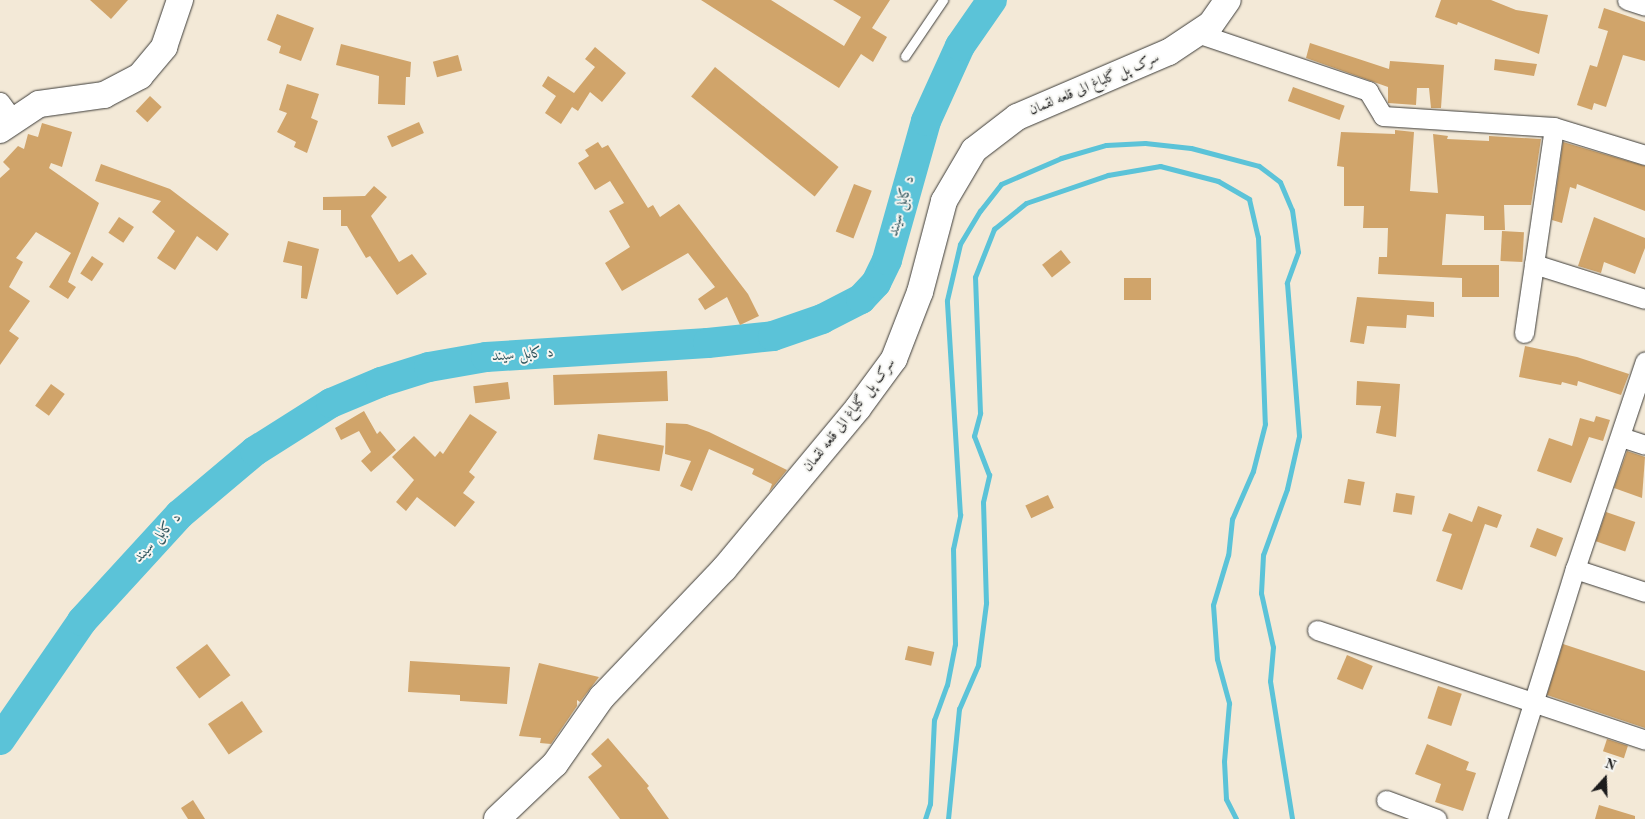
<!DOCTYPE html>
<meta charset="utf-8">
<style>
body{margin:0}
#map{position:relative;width:1645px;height:819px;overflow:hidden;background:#f3e9d7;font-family:"Old Standard TT",Amiri,serif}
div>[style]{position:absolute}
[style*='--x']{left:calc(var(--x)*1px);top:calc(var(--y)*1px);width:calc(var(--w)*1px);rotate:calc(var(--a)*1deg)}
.stream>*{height:5px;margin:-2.5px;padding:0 2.5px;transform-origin:2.5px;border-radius:2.5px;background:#5bc3d8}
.river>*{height:30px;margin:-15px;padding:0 15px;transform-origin:15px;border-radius:15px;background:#5bc3d8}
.building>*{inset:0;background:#d0a46a;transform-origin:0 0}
.roads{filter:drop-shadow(0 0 1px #3c3b38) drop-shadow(0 0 1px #3c3b38)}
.lane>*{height:9px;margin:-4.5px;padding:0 4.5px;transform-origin:4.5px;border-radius:4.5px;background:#fff}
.street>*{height:19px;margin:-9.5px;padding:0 9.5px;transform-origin:9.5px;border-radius:9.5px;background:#fff}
.secondary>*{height:26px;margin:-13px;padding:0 13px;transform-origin:13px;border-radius:13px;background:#fff}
span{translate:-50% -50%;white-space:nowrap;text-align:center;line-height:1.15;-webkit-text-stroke:4px #f6f6f2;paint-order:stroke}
.street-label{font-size:14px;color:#1c1c1c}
.water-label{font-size:15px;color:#32565e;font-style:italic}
.north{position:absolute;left:1580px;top:754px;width:50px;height:50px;-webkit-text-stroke:4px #f6f6f2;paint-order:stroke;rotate:20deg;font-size:14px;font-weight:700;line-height:20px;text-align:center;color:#1c1c1c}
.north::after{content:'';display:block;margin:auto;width:18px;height:22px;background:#1c1c1c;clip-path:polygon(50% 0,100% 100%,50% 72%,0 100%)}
</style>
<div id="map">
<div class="stream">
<div style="--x:925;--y:819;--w:16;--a:-72"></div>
<div style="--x:930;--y:804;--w:84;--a:-87.3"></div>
<div style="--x:934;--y:720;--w:37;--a:-70"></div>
<div style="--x:947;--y:685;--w:42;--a:-79"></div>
<div style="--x:955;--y:644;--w:95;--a:-91.2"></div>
<div style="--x:953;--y:549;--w:35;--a:-78"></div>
<div style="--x:960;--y:515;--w:215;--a:-93.5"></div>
<div style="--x:947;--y:300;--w:57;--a:-76.9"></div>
<div style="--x:960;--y:244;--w:39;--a:-59"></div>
<div style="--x:980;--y:211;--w:34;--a:-52"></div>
<div style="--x:1001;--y:184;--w:65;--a:-23.4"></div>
<div style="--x:1061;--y:158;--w:47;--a:-16.1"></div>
<div style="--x:1106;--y:145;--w:39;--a:-3"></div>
<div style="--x:1145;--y:143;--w:46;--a:6.2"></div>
<div style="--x:1191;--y:148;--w:70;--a:14.8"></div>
<div style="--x:1259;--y:166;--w:26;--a:37"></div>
<div style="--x:1280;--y:182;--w:30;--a:67"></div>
<div style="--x:1292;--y:210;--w:42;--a:81.9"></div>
<div style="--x:1298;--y:252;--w:33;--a:110"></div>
<div style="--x:1287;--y:283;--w:153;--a:85.5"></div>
<div style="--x:1299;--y:436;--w:54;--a:102.8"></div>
<div style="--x:1287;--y:489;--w:70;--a:110"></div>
<div style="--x:1263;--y:555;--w:38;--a:93"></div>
<div style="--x:1261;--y:593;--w:55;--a:77.5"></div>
<div style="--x:1273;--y:647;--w:34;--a:95"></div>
<div style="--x:1270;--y:681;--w:140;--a:80.9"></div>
<div style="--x:948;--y:819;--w:111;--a:-84.3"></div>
<div style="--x:959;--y:709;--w:48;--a:-66.6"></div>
<div style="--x:978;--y:665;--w:63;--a:-82.6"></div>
<div style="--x:986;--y:603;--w:101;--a:-91.7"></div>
<div style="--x:983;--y:502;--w:28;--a:-77"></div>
<div style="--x:989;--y:475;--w:42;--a:-111"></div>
<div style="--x:974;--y:436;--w:24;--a:-75"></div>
<div style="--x:980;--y:413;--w:136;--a:-92.1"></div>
<div style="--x:975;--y:277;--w:52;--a:-68.4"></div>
<div style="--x:994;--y:229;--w:41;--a:-39.1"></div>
<div style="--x:1026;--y:203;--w:87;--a:-18.9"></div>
<div style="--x:1108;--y:175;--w:53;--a:-9.8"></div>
<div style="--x:1160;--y:166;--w:60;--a:14.5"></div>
<div style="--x:1218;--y:181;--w:36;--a:30"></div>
<div style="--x:1249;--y:199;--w:39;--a:77"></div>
<div style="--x:1258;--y:237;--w:187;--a:87.9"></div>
<div style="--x:1265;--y:424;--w:49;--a:104.3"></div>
<div style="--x:1253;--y:471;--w:52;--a:113.6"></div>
<div style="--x:1232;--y:519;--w:36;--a:96"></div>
<div style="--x:1228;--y:555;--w:52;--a:106.7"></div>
<div style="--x:1213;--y:605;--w:54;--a:85.8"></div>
<div style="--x:1217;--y:659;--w:46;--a:74.7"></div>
<div style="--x:1229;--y:703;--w:58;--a:94.9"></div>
<div style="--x:1224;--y:761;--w:38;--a:87"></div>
<div style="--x:1226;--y:799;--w:22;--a:63"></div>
</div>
<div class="river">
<div style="--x:0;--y:740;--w:145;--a:-55.4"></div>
<div style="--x:82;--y:621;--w:144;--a:-47.5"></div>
<div style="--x:179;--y:515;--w:99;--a:-40.1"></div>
<div style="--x:255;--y:451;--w:90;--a:-32.3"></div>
<div style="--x:331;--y:403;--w:54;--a:-22.8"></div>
<div style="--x:381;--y:382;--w:50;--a:-17.4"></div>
<div style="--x:429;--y:367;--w:58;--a:-10"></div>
<div style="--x:486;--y:357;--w:222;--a:-3.6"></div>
<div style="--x:708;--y:343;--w:65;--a:-6.1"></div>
<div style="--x:773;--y:336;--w:52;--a:-19.1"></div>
<div style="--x:822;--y:319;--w:44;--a:-27.1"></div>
<div style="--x:861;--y:299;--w:22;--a:-47"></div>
<div style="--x:876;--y:283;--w:25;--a:-64"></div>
<div style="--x:887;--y:260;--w:144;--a:-74.3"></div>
<div style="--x:926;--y:121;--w:82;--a:-65.6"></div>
<div style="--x:960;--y:46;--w:56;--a:-55.2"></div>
</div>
<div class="building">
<div style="clip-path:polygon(90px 0,128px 0,111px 19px)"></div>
<div style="clip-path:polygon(701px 0,771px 0,844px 46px,861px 17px,833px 0,890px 0,872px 28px,887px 37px,873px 62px,861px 54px,839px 88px)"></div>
<div style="clip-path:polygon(1441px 0,1491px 0,1516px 10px,1548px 15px,1539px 54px,1458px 22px,1457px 25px,1435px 17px)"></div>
<div style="clip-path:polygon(1604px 8px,1645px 22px,1645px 61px,1623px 55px,1606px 107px,1594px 103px,1592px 110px,1577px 105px,1590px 65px,1597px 67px,1608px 31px,1598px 28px)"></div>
<div style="clip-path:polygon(277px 14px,314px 28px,301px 61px,279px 53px,281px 46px,267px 40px)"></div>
<div style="clip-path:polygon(1310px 43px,1389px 69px,1390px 61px,1444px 65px,1441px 108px,1431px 108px,1429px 88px,1417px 88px,1416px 105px,1388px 103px,1388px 87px,1306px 58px)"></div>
<div style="clip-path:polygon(341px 44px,411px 62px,410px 77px,406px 77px,405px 105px,378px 104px,379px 76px,336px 65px)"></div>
<div style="clip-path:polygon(595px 47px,626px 73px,602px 102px,590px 92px,578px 111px,572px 107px,561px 124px,545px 113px,556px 96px,542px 86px,548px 76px,574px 93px,595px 67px,585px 59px)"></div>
<div style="left:458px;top:55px;width:16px;height:26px;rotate:75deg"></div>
<div style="clip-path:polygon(1495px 59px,1537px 64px,1534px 76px,1494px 70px)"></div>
<div style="left:715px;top:67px;width:159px;height:38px;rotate:39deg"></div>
<div style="clip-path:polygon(287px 84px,319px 94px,311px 118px,318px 121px,307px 153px,294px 147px,296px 142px,277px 132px,287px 113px,279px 110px)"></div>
<div style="left:1293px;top:87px;width:55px;height:15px;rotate:20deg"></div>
<div style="left:150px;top:96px;width:16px;height:21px;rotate:43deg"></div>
<div style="left:419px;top:122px;width:12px;height:35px;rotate:66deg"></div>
<div style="clip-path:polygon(42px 123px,72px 132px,62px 167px,51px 163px,49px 168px,99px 203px,68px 282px,76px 287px,68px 299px,49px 287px,71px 253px,36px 232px,16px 258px,23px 262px,9px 287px,30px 301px,9px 331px,19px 338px,0 365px,0 178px,10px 169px,3px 162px,18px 146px,24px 149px,28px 134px,38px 137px)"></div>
<div style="clip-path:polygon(1395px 130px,1414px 132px,1410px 191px,1438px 193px,1433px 134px,1448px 136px,1447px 139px,1489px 141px,1489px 136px,1541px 139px,1531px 205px,1504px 205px,1505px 230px,1484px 230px,1484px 216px,1446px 214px,1442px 265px,1499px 265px,1499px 297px,1462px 297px,1462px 278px,1378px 274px,1379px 257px,1387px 257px,1388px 228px,1363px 228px,1364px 206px,1344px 206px,1344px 167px,1337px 166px,1341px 132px,1395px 134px)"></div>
<div style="clip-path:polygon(598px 142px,602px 148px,608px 145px,648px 208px,653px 205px,660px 217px,679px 204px,748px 294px,759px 316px,740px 325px,727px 297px,705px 310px,698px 299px,715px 287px,688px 253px,622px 291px,605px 263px,630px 247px,609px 211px,624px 203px,610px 181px,595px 190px,578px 163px,589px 156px,585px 150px)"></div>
<div style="clip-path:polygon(1563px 142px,1645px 166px,1645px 211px,1577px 184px,1576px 189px,1570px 187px,1562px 223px,1552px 220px)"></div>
<div style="clip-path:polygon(101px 164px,170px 189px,229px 234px,217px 251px,197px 236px,175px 270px,157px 258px,175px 231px,152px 212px,161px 201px,95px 181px)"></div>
<div style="left:854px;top:184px;width:19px;height:51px;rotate:21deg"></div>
<div style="clip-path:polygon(374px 186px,387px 197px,371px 216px,399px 262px,412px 254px,427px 274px,397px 295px,370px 256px,366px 258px,347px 226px,341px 226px,341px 210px,323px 210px,323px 197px,365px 196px)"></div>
<div style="left:119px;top:217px;width:18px;height:19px;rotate:34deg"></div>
<div style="clip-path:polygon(1594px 217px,1645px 238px,1645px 248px,1635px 274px,1604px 262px,1601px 273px,1578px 266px)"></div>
<div style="left:1502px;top:231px;width:22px;height:30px;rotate:3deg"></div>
<div style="clip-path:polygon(288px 241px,319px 249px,307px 299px,301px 298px,302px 266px,283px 262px)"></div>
<div style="left:1061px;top:250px;width:16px;height:24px;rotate:52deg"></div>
<div style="left:92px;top:256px;width:14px;height:21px;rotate:34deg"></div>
<div style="left:1124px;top:278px;width:27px;height:22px"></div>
<div style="clip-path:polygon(1357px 297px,1434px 302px,1434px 317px,1407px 315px,1406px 328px,1367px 326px,1364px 344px,1350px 342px)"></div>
<div style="clip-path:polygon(1525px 346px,1577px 357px,1629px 374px,1621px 395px,1578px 381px,1577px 386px,1562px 382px,1561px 385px,1519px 377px)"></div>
<div style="left:667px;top:371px;width:30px;height:114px;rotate:88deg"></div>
<div style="clip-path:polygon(1357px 381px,1400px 384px,1396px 437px,1376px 433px,1381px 406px,1356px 405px)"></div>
<div style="left:508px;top:382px;width:17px;height:35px;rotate:83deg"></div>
<div style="left:51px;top:384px;width:17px;height:27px;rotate:36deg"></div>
<div style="clip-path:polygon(364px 411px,377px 434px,380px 431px,396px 450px,371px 472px,361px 461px,371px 452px,359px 431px,341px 440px,335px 428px)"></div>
<div style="clip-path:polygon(470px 414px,497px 432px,469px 472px,475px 477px,463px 493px,475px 502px,455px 527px,417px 497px,406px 511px,396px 502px,414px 480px,392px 457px,414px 436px,435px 457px,440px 451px,443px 454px)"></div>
<div style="clip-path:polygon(1596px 416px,1610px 420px,1603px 441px,1589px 437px,1571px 483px,1537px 471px,1549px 438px,1572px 446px,1580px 418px,1594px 422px)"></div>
<div style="clip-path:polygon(666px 423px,687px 424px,709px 432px,787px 470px,769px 492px,772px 484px,752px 474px,754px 469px,709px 449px,692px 491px,680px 486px,691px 461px,665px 454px)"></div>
<div style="left:598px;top:434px;width:67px;height:26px;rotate:10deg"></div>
<div style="clip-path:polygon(1627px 451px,1645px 457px,1642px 498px,1614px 488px)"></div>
<div style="left:1348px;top:479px;width:17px;height:24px;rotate:10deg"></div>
<div style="left:1396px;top:493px;width:19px;height:19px;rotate:9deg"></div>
<div style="left:1048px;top:495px;width:14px;height:25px;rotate:65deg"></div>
<div style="clip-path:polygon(1478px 506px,1502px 515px,1497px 528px,1485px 524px,1462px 590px,1436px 581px,1452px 534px,1442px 531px,1449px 513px,1472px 522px)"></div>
<div style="left:1606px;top:512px;width:31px;height:31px;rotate:19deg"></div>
<div style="left:1537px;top:528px;width:28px;height:20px;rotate:21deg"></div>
<div style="left:207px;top:644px;width:39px;height:39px;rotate:53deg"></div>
<div style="clip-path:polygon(1563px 644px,1645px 671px,1645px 728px,1547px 695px)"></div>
<div style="left:908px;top:646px;width:27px;height:14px;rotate:13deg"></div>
<div style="left:1347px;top:655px;width:28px;height:26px;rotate:23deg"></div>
<div style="clip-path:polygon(410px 661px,510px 667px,507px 704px,460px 701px,460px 695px,408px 692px)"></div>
<div style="clip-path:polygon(539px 663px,599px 677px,580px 702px,577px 700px,577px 706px,551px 744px,540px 743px,541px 738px,519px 736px)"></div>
<div style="left:1438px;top:686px;width:25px;height:34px;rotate:18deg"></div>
<div style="left:242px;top:701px;width:37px;height:41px;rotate:56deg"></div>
<div style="clip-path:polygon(608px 738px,649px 786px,647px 788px,669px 819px,620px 819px,588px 777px,602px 766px,591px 754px)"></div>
<div style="left:1607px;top:739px;width:22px;height:13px;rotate:18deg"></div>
<div style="clip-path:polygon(1427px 744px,1469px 762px,1466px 770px,1476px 773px,1463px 811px,1435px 802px,1441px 784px,1415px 774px)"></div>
<div style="clip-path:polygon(193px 800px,205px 819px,188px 819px,181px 808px)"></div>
<div style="clip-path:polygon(1599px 805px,1635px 816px,1635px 819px,1595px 819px)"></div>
</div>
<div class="roads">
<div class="lane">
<div style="--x:905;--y:56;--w:68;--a:-55.8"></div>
</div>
<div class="street">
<div style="--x:1627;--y:0;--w:19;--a:18"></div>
<div style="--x:1197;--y:33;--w:181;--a:18.7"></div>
<div style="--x:1368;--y:91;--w:29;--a:59"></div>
<div style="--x:1383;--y:116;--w:171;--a:3.7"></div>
<div style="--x:1554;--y:127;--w:95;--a:17.1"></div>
<div style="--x:0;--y:102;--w:24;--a:54"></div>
<div style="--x:1534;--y:264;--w:116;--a:17.5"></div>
<div style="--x:1524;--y:333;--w:208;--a:-81.7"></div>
<div style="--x:1621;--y:437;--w:25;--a:18"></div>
<div style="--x:1575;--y:569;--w:74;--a:18.2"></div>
<div style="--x:1317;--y:630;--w:346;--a:18.5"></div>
<div style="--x:1386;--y:800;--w:54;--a:20.4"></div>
<div style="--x:1497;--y:819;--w:262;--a:-72.7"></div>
<div style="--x:1575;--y:569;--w:219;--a:-71.4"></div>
</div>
<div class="secondary">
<div style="--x:0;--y:130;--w:47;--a:-33.7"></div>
<div style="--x:39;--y:104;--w:66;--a:-7.9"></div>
<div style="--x:104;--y:95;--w:41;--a:-27.8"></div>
<div style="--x:140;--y:76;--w:38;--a:-50"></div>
<div style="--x:164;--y:47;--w:50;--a:-71.2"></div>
<div style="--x:497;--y:819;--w:80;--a:-43.5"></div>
<div style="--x:555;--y:764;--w:82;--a:-55"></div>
<div style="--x:602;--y:697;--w:177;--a:-46.4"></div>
<div style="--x:724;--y:569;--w:209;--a:-50.2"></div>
<div style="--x:858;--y:408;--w:61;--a:-53.7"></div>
<div style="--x:894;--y:359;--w:72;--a:-68.8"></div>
<div style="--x:920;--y:292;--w:94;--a:-75.2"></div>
<div style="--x:944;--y:201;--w:59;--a:-59.5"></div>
<div style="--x:974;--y:150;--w:54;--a:-37.5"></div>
<div style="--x:1017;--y:117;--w:165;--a:-23.2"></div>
<div style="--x:1169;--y:52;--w:50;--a:-33.7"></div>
<div style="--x:1211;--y:24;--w:29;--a:-55"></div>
</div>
</div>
<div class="street-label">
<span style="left:1094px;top:84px;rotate:-23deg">سرک پل گلباغ الی قلعه لقمان</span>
<span style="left:849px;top:415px;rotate:-52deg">سرک پل گلباغ الی قلعه لقمان</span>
</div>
<div class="water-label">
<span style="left:902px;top:206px;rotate:-74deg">د کابل سيند</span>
<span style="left:523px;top:355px;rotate:-4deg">د کابل سيند</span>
<span style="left:158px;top:538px;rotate:-47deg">د کابل سيند</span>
</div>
<div class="north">N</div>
</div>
